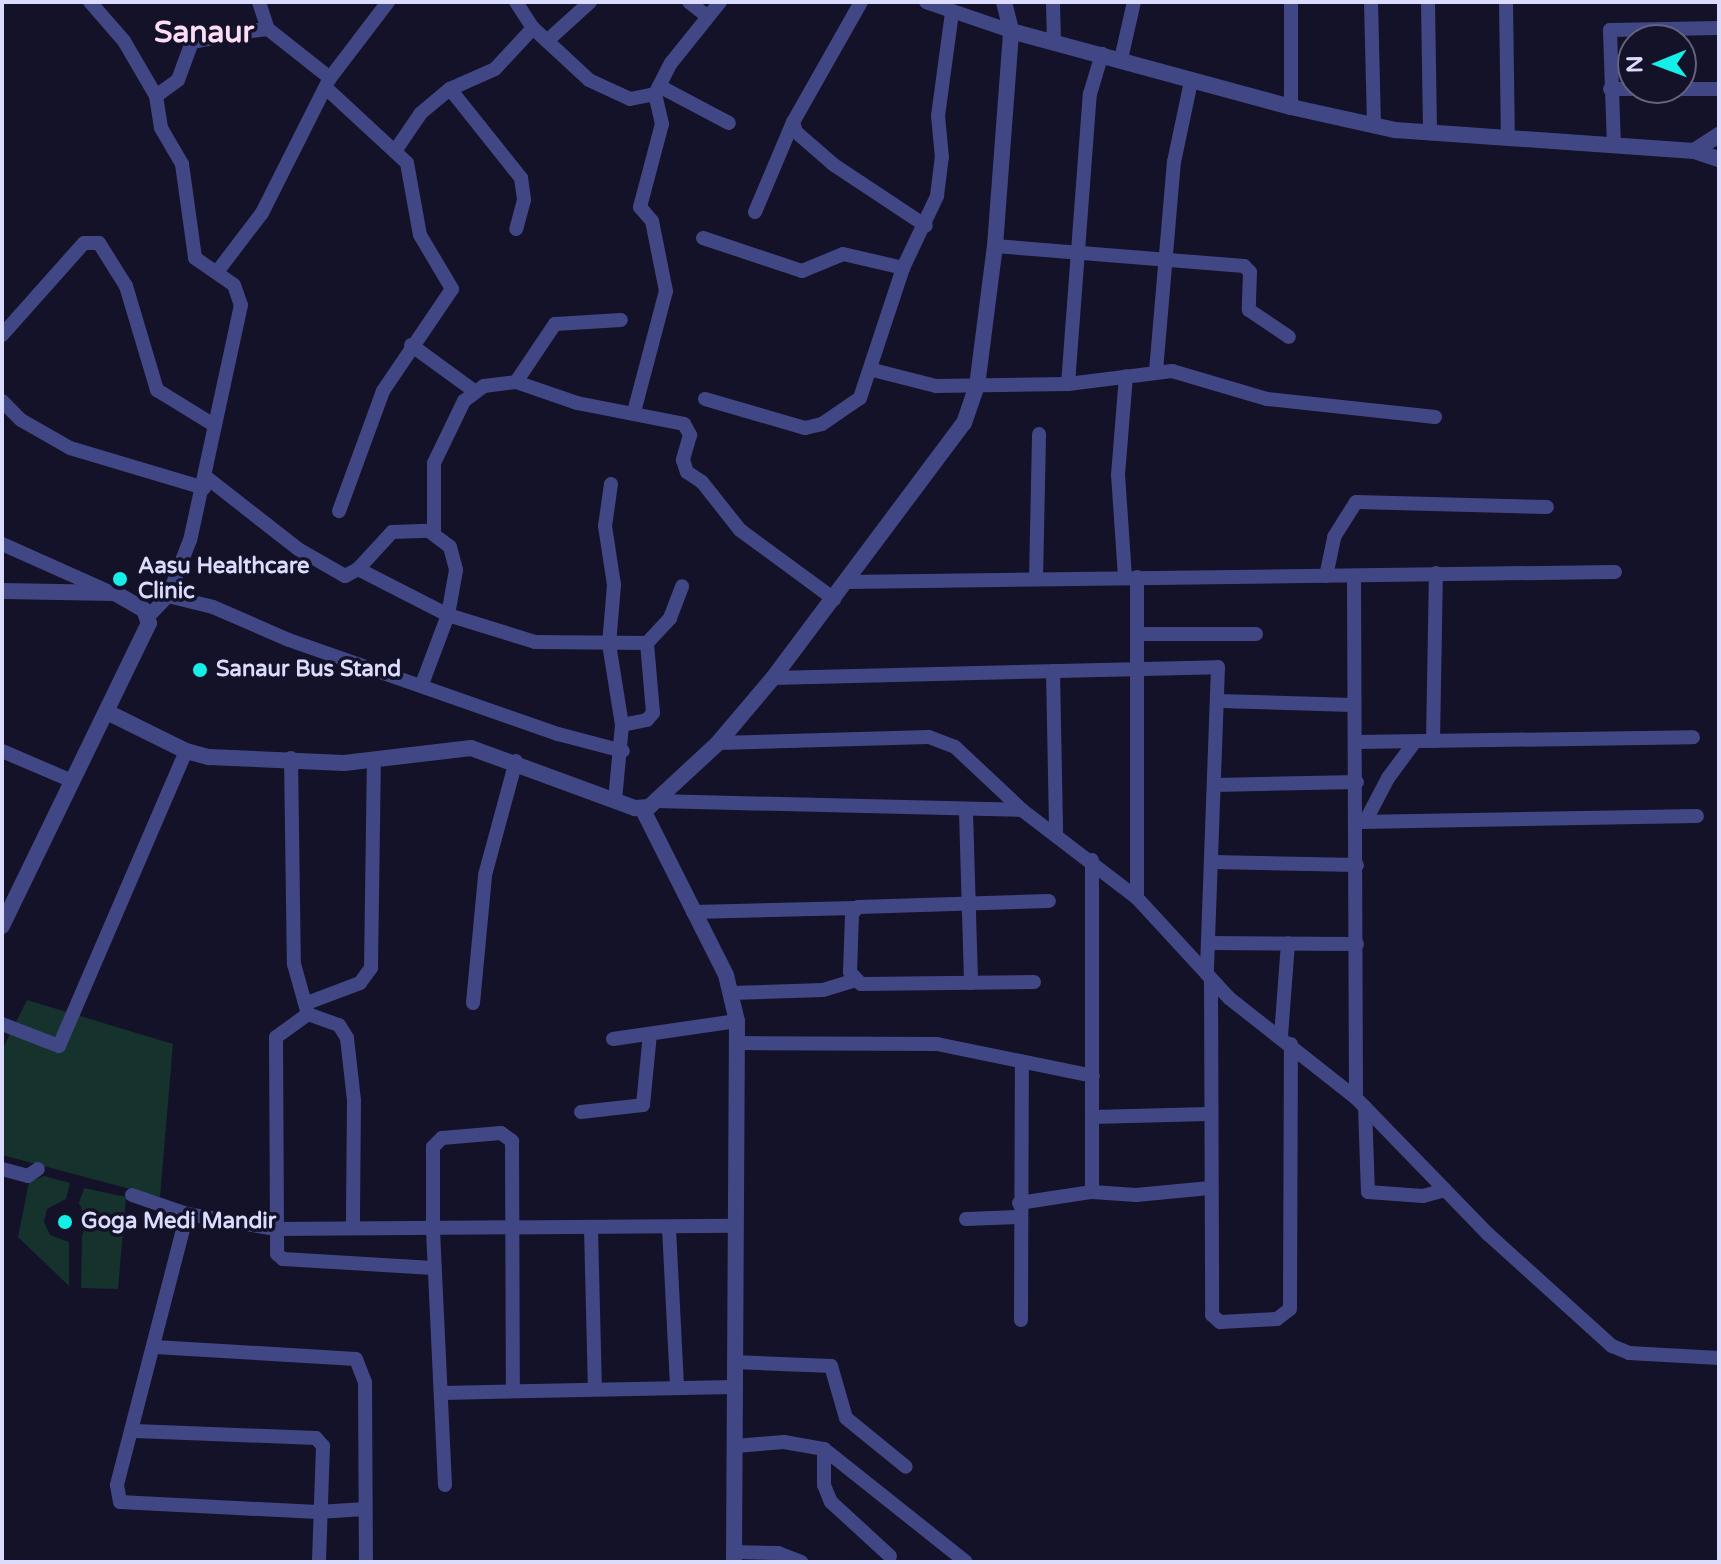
<!DOCTYPE html>
<style>
body{margin:0}
#map{position:relative;width:1721px;height:1564px;overflow:hidden;background:#131228;font-family:"Varela Round",sans-serif}
div>[style]{position:absolute}
[style*='--x']{left:calc(var(--x)*1px);top:calc(var(--y)*1px);width:calc(var(--w)*1px);rotate:calc(var(--a)*1deg)}
.green>*{inset:0;background:#15322d}
.minor>*{height:14px;margin:-7px;padding:0 7px;transform-origin:7px;border-radius:7px;background:#404784}
.tertiary>*{height:16px;margin:-8px;padding:0 8px;transform-origin:8px;border-radius:8px;background:#404784}
.dots>*{width:22px;height:22px;translate:-50% -50%;box-sizing:border-box;border:4px solid #131228;border-radius:50%}
span{translate:-50% -50%;white-space:nowrap;text-align:center;line-height:1.15;-webkit-text-stroke:7px #131228;paint-order:stroke}
.poi-label{font-size:22px;color:#dbdcfd;font-weight:700}
.left{translate:0 -50%;text-align:left}
.district-label{font-size:30px;color:#fdddf6;font-weight:700}
.frame{position:absolute;inset:0;border:4px solid #dbdcfd;pointer-events:none}
.north{position:absolute;left:1617px;top:24px;width:80px;height:80px;box-sizing:border-box;background:#131228;border:2px solid #63637d;border-radius:50%;rotate:269deg;font-size:22px;font-weight:700;line-height:32px;text-align:center;color:#dbdcfd}
.north::after{content:'';display:block;margin:auto;width:28px;height:36px;background:#14f0e7;clip-path:polygon(50% 0,100% 100%,50% 72%,0 100%)}
</style>
<div id="map">
<div class="green">
<div style="clip-path:polygon(27px 1000px,173px 1044px,160px 1197px,2px 1155px,2px 1050px)"></div>
<div style="clip-path:polygon(44px 1176px,70px 1183px,66px 1199px,47px 1209px,44px 1222px,50px 1235px,69px 1242px,69px 1286px,18px 1237px,29px 1182px)"></div>
<div style="clip-path:polygon(84px 1188px,126px 1197px,118px 1289px,81px 1288px,82px 1236px,87px 1222px,79px 1203px)"></div>
</div>
<div class="minor">
<div style="--x:90;--y:2;--w:52;--a:48.9"></div>
<div style="--x:124;--y:41;--w:64;--a:59.8"></div>
<div style="--x:156;--y:96;--w:32;--a:81"></div>
<div style="--x:161;--y:128;--w:42;--a:59.7"></div>
<div style="--x:182;--y:164;--w:95;--a:82.1"></div>
<div style="--x:195;--y:258;--w:47;--a:34.7"></div>
<div style="--x:234;--y:285;--w:21;--a:71"></div>
<div style="--x:241;--y:305;--w:240;--a:102.2"></div>
<div style="--x:190;--y:540;--w:60;--a:111.4"></div>
<div style="--x:168;--y:596;--w:28;--a:134"></div>
<div style="--x:259;--y:2;--w:28;--a:72"></div>
<div style="--x:516;--y:2;--w:31;--a:57"></div>
<div style="--x:533;--y:28;--w:76;--a:42.9"></div>
<div style="--x:589;--y:80;--w:45;--a:24.9"></div>
<div style="--x:630;--y:99;--w:25;--a:-11"></div>
<div style="--x:689;--y:2;--w:23;--a:38"></div>
<div style="--x:861;--y:2;--w:138;--a:119.5"></div>
<div style="--x:793;--y:122;--w:10;--a:73"></div>
<div style="--x:796;--y:132;--w:50;--a:41"></div>
<div style="--x:834;--y:165;--w:110;--a:33.5"></div>
<div style="--x:926;--y:2;--w:90;--a:18.8"></div>
<div style="--x:1053;--y:2;--w:40;--a:88.6"></div>
<div style="--x:1371;--y:2;--w:122;--a:88.6"></div>
<div style="--x:1428;--y:2;--w:130;--a:89.1"></div>
<div style="--x:1506;--y:2;--w:136;--a:89.2"></div>
<div style="--x:547;--y:41;--w:58;--a:-42.2"></div>
<div style="--x:1121;--y:59;--w:58;--a:-77.2"></div>
<div style="--x:659;--y:86;--w:79;--a:27.9"></div>
<div style="--x:326;--y:88;--w:110;--a:42.8"></div>
<div style="--x:407;--y:163;--w:73;--a:79.8"></div>
<div style="--x:420;--y:235;--w:63;--a:59.3"></div>
<div style="--x:452;--y:289;--w:123;--a:124.1"></div>
<div style="--x:383;--y:391;--w:128;--a:110.1"></div>
<div style="--x:450;--y:89;--w:114;--a:51.4"></div>
<div style="--x:521;--y:178;--w:22;--a:82"></div>
<div style="--x:524;--y:200;--w:30;--a:105"></div>
<div style="--x:1610;--y:89;--w:109;--a:0"></div>
<div style="--x:156;--y:96;--w:27;--a:-36"></div>
<div style="--x:178;--y:80;--w:40;--a:-69.8"></div>
<div style="--x:192;--y:42;--w:60;--a:-10.6"></div>
<div style="--x:251;--y:31;--w:17;--a:-7"></div>
<div style="--x:268;--y:29;--w:79;--a:38.3"></div>
<div style="--x:1291;--y:107;--w:105;--a:-90"></div>
<div style="--x:1614;--y:146;--w:116;--a:-92"></div>
<div style="--x:1610;--y:30;--w:109;--a:-1.1"></div>
<div style="--x:395;--y:151;--w:46;--a:-55.6"></div>
<div style="--x:421;--y:113;--w:38;--a:-40"></div>
<div style="--x:450;--y:89;--w:49;--a:-24"></div>
<div style="--x:495;--y:69;--w:56;--a:-47.2"></div>
<div style="--x:755;--y:212;--w:98;--a:-67.1"></div>
<div style="--x:703;--y:238;--w:104;--a:18.4"></div>
<div style="--x:802;--y:271;--w:44;--a:-22.5"></div>
<div style="--x:843;--y:254;--w:62;--a:13.1"></div>
<div style="--x:995;--y:246;--w:250;--a:4.6"></div>
<div style="--x:1244;--y:266;--w:8;--a:45"></div>
<div style="--x:1250;--y:272;--w:38;--a:92"></div>
<div style="--x:1249;--y:310;--w:48;--a:34"></div>
<div style="--x:217;--y:272;--w:74;--a:-52.7"></div>
<div style="--x:262;--y:213;--w:151;--a:-63.3"></div>
<div style="--x:330;--y:78;--w:96;--a:-52.7"></div>
<div style="--x:2;--y:335;--w:123;--a:-48.3"></div>
<div style="--x:84;--y:243;--w:15;--a:0"></div>
<div style="--x:99;--y:243;--w:51;--a:57.9"></div>
<div style="--x:126;--y:286;--w:109;--a:73.4"></div>
<div style="--x:157;--y:390;--w:67;--a:31.6"></div>
<div style="--x:411;--y:345;--w:78;--a:36.1"></div>
<div style="--x:873;--y:370;--w:65;--a:14.3"></div>
<div style="--x:936;--y:386;--w:132;--a:-0.9"></div>
<div style="--x:1068;--y:384;--w:105;--a:-7.1"></div>
<div style="--x:1172;--y:371;--w:99;--a:16.4"></div>
<div style="--x:1267;--y:399;--w:169;--a:6.1"></div>
<div style="--x:1156;--y:371;--w:210;--a:-85.1"></div>
<div style="--x:1174;--y:162;--w:83;--a:-78.1"></div>
<div style="--x:516;--y:382;--w:65;--a:19"></div>
<div style="--x:577;--y:403;--w:109;--a:11.1"></div>
<div style="--x:684;--y:424;--w:13;--a:61"></div>
<div style="--x:690;--y:435;--w:26;--a:106"></div>
<div style="--x:683;--y:460;--w:13;--a:72"></div>
<div style="--x:687;--y:472;--w:18;--a:34"></div>
<div style="--x:702;--y:482;--w:61;--a:51.6"></div>
<div style="--x:740;--y:530;--w:117;--a:36.3"></div>
<div style="--x:1068;--y:384;--w:291;--a:-85.7"></div>
<div style="--x:1090;--y:94;--w:42;--a:-73.3"></div>
<div style="--x:705;--y:399;--w:104;--a:16.2"></div>
<div style="--x:805;--y:428;--w:17;--a:-13"></div>
<div style="--x:822;--y:424;--w:46;--a:-34.4"></div>
<div style="--x:860;--y:398;--w:137;--a:-71.7"></div>
<div style="--x:903;--y:268;--w:80;--a:-64.7"></div>
<div style="--x:937;--y:196;--w:38;--a:-83"></div>
<div style="--x:942;--y:158;--w:42;--a:-95.4"></div>
<div style="--x:938;--y:116;--w:105;--a:-82.3"></div>
<div style="--x:2;--y:401;--w:27;--a:45"></div>
<div style="--x:21;--y:420;--w:56;--a:29.7"></div>
<div style="--x:70;--y:448;--w:140;--a:16.6"></div>
<div style="--x:634;--y:412;--w:125;--a:-75.2"></div>
<div style="--x:666;--y:291;--w:71;--a:-101.3"></div>
<div style="--x:652;--y:221;--w:18;--a:-131"></div>
<div style="--x:640;--y:207;--w:86;--a:-75.2"></div>
<div style="--x:662;--y:124;--w:31;--a:-103"></div>
<div style="--x:655;--y:94;--w:35;--a:-63"></div>
<div style="--x:671;--y:63;--w:78;--a:-51.2"></div>
<div style="--x:206;--y:477;--w:117;--a:38"></div>
<div style="--x:298;--y:549;--w:54;--a:29.9"></div>
<div style="--x:345;--y:576;--w:15;--a:-28"></div>
<div style="--x:358;--y:569;--w:50;--a:-47.4"></div>
<div style="--x:392;--y:532;--w:37;--a:-2"></div>
<div style="--x:429;--y:531;--w:26;--a:37"></div>
<div style="--x:450;--y:547;--w:24;--a:75"></div>
<div style="--x:456;--y:570;--w:46;--a:100.1"></div>
<div style="--x:448;--y:615;--w:74;--a:110.6"></div>
<div style="--x:611;--y:484;--w:42;--a:98.1"></div>
<div style="--x:605;--y:526;--w:60;--a:81.3"></div>
<div style="--x:614;--y:585;--w:59;--a:94.8"></div>
<div style="--x:609;--y:644;--w:82;--a:80.9"></div>
<div style="--x:622;--y:725;--w:75;--a:95.3"></div>
<div style="--x:434;--y:532;--w:69;--a:-90"></div>
<div style="--x:434;--y:463;--w:69;--a:-64.2"></div>
<div style="--x:464;--y:401;--w:25;--a:-37"></div>
<div style="--x:484;--y:386;--w:32;--a:-7"></div>
<div style="--x:516;--y:382;--w:70;--a:-56.1"></div>
<div style="--x:555;--y:324;--w:66;--a:-3.5"></div>
<div style="--x:2;--y:544;--w:120;--a:24"></div>
<div style="--x:358;--y:569;--w:101;--a:27.1"></div>
<div style="--x:448;--y:615;--w:91;--a:17.2"></div>
<div style="--x:535;--y:642;--w:112;--a:0.5"></div>
<div style="--x:647;--y:643;--w:70;--a:85.1"></div>
<div style="--x:653;--y:713;--w:9;--a:131"></div>
<div style="--x:647;--y:720;--w:25;--a:169"></div>
<div style="--x:1326;--y:576;--w:40;--a:-78"></div>
<div style="--x:1334;--y:537;--w:41;--a:-57.8"></div>
<div style="--x:1356;--y:502;--w:191;--a:1.5"></div>
<div style="--x:1125;--y:577;--w:102;--a:-93.9"></div>
<div style="--x:1118;--y:475;--w:99;--a:-85.4"></div>
<div style="--x:1354;--y:577;--w:521;--a:89.78"></div>
<div style="--x:1036;--y:579;--w:145;--a:-88.8"></div>
<div style="--x:847;--y:582;--w:768;--a:-0.75"></div>
<div style="--x:168;--y:596;--w:46;--a:13.7"></div>
<div style="--x:213;--y:607;--w:83;--a:23.5"></div>
<div style="--x:289;--y:640;--w:285;--a:19.3"></div>
<div style="--x:558;--y:734;--w:67;--a:14.7"></div>
<div style="--x:1138;--y:634;--w:118;--a:0"></div>
<div style="--x:647;--y:643;--w:34;--a:-47"></div>
<div style="--x:670;--y:618;--w:34;--a:-69"></div>
<div style="--x:1053;--y:671;--w:163;--a:88.9"></div>
<div style="--x:773;--y:678;--w:445;--a:-1.4"></div>
<div style="--x:1218;--y:667;--w:307;--a:92.1"></div>
<div style="--x:1219;--y:701;--w:134;--a:1.7"></div>
<div style="--x:1433;--y:741;--w:168;--a:-89"></div>
<div style="--x:1355;--y:742;--w:338;--a:-0.8"></div>
<div style="--x:718;--y:743;--w:211;--a:-1.6"></div>
<div style="--x:929;--y:737;--w:28;--a:21"></div>
<div style="--x:955;--y:747;--w:92;--a:43.2"></div>
<div style="--x:1022;--y:810;--w:145;--a:37.4"></div>
<div style="--x:1137;--y:898;--w:136;--a:47.4"></div>
<div style="--x:1229;--y:998;--w:162;--a:38.2"></div>
<div style="--x:1356;--y:1098;--w:190;--a:45.9"></div>
<div style="--x:1488;--y:1234;--w:167;--a:42.1"></div>
<div style="--x:1612;--y:1346;--w:18;--a:22"></div>
<div style="--x:1629;--y:1353;--w:90;--a:3.2"></div>
<div style="--x:2;--y:751;--w:76;--a:23.2"></div>
<div style="--x:291;--y:758;--w:206;--a:89.2"></div>
<div style="--x:294;--y:964;--w:52;--a:74.4"></div>
<div style="--x:308;--y:1014;--w:39;--a:144"></div>
<div style="--x:276;--y:1037;--w:217;--a:89.7"></div>
<div style="--x:277;--y:1254;--w:8;--a:40"></div>
<div style="--x:283;--y:1259;--w:150;--a:3.4"></div>
<div style="--x:1215;--y:785;--w:142;--a:-1.2"></div>
<div style="--x:656;--y:801;--w:366;--a:1.4"></div>
<div style="--x:966;--y:812;--w:171;--a:88.3"></div>
<div style="--x:1359;--y:822;--w:338;--a:-1"></div>
<div style="--x:1365;--y:822;--w:50;--a:-62.4"></div>
<div style="--x:1388;--y:778;--w:44;--a:-53.4"></div>
<div style="--x:1092;--y:860;--w:332;--a:90"></div>
<div style="--x:1213;--y:862;--w:144;--a:1.2"></div>
<div style="--x:1137;--y:898;--w:321;--a:-90"></div>
<div style="--x:693;--y:912;--w:162;--a:-1.4"></div>
<div style="--x:1209;--y:943;--w:148;--a:0.4"></div>
<div style="--x:1211;--y:980;--w:335;--a:89.8"></div>
<div style="--x:1212;--y:1315;--w:11;--a:41"></div>
<div style="--x:1220;--y:1322;--w:57;--a:-3"></div>
<div style="--x:1277;--y:1319;--w:16;--a:-38"></div>
<div style="--x:1290;--y:1309;--w:265;--a:-89.8"></div>
<div style="--x:1034;--y:982;--w:173;--a:179.3"></div>
<div style="--x:861;--y:984;--w:16;--a:-133"></div>
<div style="--x:850;--y:972;--w:58;--a:-88"></div>
<div style="--x:852;--y:914;--w:9;--a:-49"></div>
<div style="--x:858;--y:907;--w:191;--a:-1.8"></div>
<div style="--x:732;--y:993;--w:91;--a:-1.9"></div>
<div style="--x:823;--y:990;--w:31;--a:-17"></div>
<div style="--x:307;--y:1003;--w:57;--a:-20.7"></div>
<div style="--x:360;--y:983;--w:19;--a:-54"></div>
<div style="--x:371;--y:968;--w:206;--a:-89.2"></div>
<div style="--x:473;--y:1003;--w:129;--a:-84.6"></div>
<div style="--x:485;--y:875;--w:118;--a:-74.8"></div>
<div style="--x:308;--y:1014;--w:33;--a:20"></div>
<div style="--x:339;--y:1025;--w:15;--a:58"></div>
<div style="--x:347;--y:1038;--w:62;--a:83.6"></div>
<div style="--x:354;--y:1100;--w:127;--a:90.5"></div>
<div style="--x:2;--y:1024;--w:61;--a:21.1"></div>
<div style="--x:59;--y:1046;--w:321;--a:-66.7"></div>
<div style="--x:1281;--y:1036;--w:93;--a:-85.7"></div>
<div style="--x:613;--y:1039;--w:125;--a:-8.3"></div>
<div style="--x:738;--y:1043;--w:199;--a:0.3"></div>
<div style="--x:937;--y:1044;--w:159;--a:11.6"></div>
<div style="--x:1365;--y:1107;--w:85;--a:88"></div>
<div style="--x:1368;--y:1192;--w:55;--a:4.2"></div>
<div style="--x:1423;--y:1196;--w:23;--a:-15"></div>
<div style="--x:581;--y:1112;--w:62;--a:-6.4"></div>
<div style="--x:643;--y:1105;--w:71;--a:-84.4"></div>
<div style="--x:1092;--y:1117;--w:117;--a:-1.5"></div>
<div style="--x:2;--y:1169;--w:27;--a:15"></div>
<div style="--x:28;--y:1176;--w:12;--a:-35"></div>
<div style="--x:132;--y:1195;--w:58;--a:19.1"></div>
<div style="--x:187;--y:1214;--w:280;--a:104.5"></div>
<div style="--x:117;--y:1485;--w:17;--a:80"></div>
<div style="--x:120;--y:1502;--w:198;--a:2.9"></div>
<div style="--x:318;--y:1512;--w:47;--a:-3.7"></div>
<div style="--x:1019;--y:1203;--w:74;--a:-8.6"></div>
<div style="--x:1092;--y:1192;--w:44;--a:3.9"></div>
<div style="--x:1136;--y:1195;--w:74;--a:-5.4"></div>
<div style="--x:187;--y:1214;--w:90;--a:9.6"></div>
<div style="--x:276;--y:1229;--w:458;--a:-0.4"></div>
<div style="--x:966;--y:1219;--w:54;--a:-2.1"></div>
<div style="--x:591;--y:1228;--w:161;--a:88.6"></div>
<div style="--x:669;--y:1228;--w:157;--a:87.1"></div>
<div style="--x:1021;--y:1320;--w:255;--a:-89.8"></div>
<div style="--x:155;--y:1347;--w:201;--a:3.4"></div>
<div style="--x:356;--y:1359;--w:25;--a:69"></div>
<div style="--x:365;--y:1382;--w:180;--a:89.7"></div>
<div style="--x:734;--y:1362;--w:97;--a:2.4"></div>
<div style="--x:831;--y:1366;--w:54;--a:73.9"></div>
<div style="--x:846;--y:1418;--w:77;--a:39.2"></div>
<div style="--x:442;--y:1393;--w:292;--a:-1.2"></div>
<div style="--x:135;--y:1431;--w:181;--a:2.2"></div>
<div style="--x:316;--y:1438;--w:11;--a:49"></div>
<div style="--x:323;--y:1446;--w:116;--a:92"></div>
<div style="--x:735;--y:1446;--w:49;--a:-4.7"></div>
<div style="--x:784;--y:1442;--w:41;--a:9.9"></div>
<div style="--x:824;--y:1449;--w:181;--a:38.5"></div>
<div style="--x:824;--y:1449;--w:36;--a:90"></div>
<div style="--x:824;--y:1485;--w:18;--a:68"></div>
<div style="--x:831;--y:1502;--w:80;--a:42.5"></div>
<div style="--x:445;--y:1485;--w:258;--a:-92.7"></div>
<div style="--x:433;--y:1227;--w:80;--a:-90"></div>
<div style="--x:433;--y:1147;--w:13;--a:-45"></div>
<div style="--x:442;--y:1138;--w:59;--a:-4.8"></div>
<div style="--x:501;--y:1133;--w:14;--a:36"></div>
<div style="--x:512;--y:1141;--w:248;--a:89.8"></div>
<div style="--x:734;--y:1552;--w:44;--a:1.3"></div>
<div style="--x:778;--y:1553;--w:25;--a:21"></div>
</div>
<div class="tertiary">
<div style="--x:1004;--y:2;--w:30;--a:76"></div>
<div style="--x:1694;--y:151;--w:30;--a:-33"></div>
<div style="--x:2;--y:591;--w:113;--a:1"></div>
<div style="--x:115;--y:593;--w:34;--a:30"></div>
<div style="--x:144;--y:610;--w:14;--a:69"></div>
<div style="--x:149;--y:623;--w:337;--a:115.9"></div>
<div style="--x:107;--y:712;--w:88;--a:26.3"></div>
<div style="--x:186;--y:751;--w:24;--a:15"></div>
<div style="--x:209;--y:757;--w:135;--a:2.5"></div>
<div style="--x:344;--y:763;--w:128;--a:-6.7"></div>
<div style="--x:471;--y:748;--w:175;--a:20.1"></div>
<div style="--x:635;--y:808;--w:14;--a:-4"></div>
<div style="--x:649;--y:807;--w:94;--a:-42.8"></div>
<div style="--x:718;--y:743;--w:85;--a:-49.8"></div>
<div style="--x:773;--y:678;--w:319;--a:-53.2"></div>
<div style="--x:964;--y:423;--w:39;--a:-71"></div>
<div style="--x:977;--y:386;--w:141;--a:-82.7"></div>
<div style="--x:995;--y:246;--w:216;--a:-85.7"></div>
<div style="--x:1011;--y:31;--w:290;--a:15.2"></div>
<div style="--x:1291;--y:107;--w:107;--a:12.5"></div>
<div style="--x:1395;--y:130;--w:300;--a:4"></div>
<div style="--x:1694;--y:151;--w:26;--a:18"></div>
<div style="--x:643;--y:810;--w:185;--a:63.3"></div>
<div style="--x:726;--y:975;--w:47;--a:76.6"></div>
<div style="--x:737;--y:1021;--w:541;--a:90.32"></div>
</div>
<div class="dots">
<div style="left:120px;top:579px;background:#14f0e7"></div>
<div style="left:200px;top:670px;background:#14f0e7"></div>
<div style="left:65px;top:1222px;background:#14f0e7"></div>
</div>
<div class="poi-label">
<span class="left" style="left:138px;top:579px">Aasu Healthcare<br>Clinic</span>
<span class="left" style="left:216px;top:670px">Sanaur Bus Stand</span>
<span class="left" style="left:81px;top:1222px">Goga Medi Mandir</span>
</div>
<div class="district-label">
<span style="left:204px;top:33px">Sanaur</span>
</div>
<div class="frame"></div>
<div class="north">N</div>
</div>
